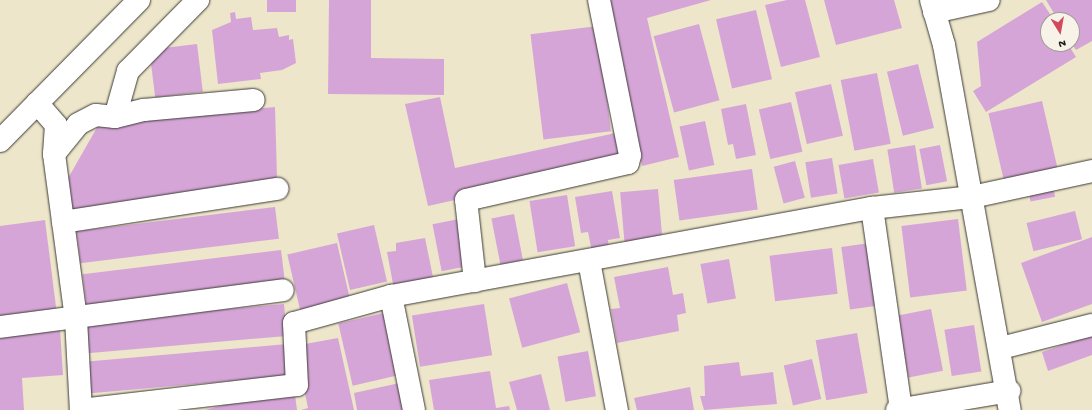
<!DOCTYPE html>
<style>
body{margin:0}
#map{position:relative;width:1092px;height:410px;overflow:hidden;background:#ede6ca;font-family:"Gochi Hand",sans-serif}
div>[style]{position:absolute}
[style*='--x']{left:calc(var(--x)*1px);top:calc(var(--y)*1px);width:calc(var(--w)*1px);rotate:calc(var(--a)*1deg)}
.building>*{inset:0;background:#d6a5d7;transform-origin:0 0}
.roads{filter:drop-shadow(0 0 1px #3b3a36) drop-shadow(0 0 1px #3b3a36)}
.minor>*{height:22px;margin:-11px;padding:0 11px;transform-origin:11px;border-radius:11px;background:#fff}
span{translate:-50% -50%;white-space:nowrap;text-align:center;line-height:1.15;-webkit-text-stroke:3px #f7f3e8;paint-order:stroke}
.north{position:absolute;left:1040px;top:12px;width:40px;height:40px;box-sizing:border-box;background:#f7f3e8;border:1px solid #9f9d96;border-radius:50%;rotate:169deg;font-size:11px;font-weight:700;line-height:16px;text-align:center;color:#1c1c1c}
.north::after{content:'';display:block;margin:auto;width:14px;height:18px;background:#d1495b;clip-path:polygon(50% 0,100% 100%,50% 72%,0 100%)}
</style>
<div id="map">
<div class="building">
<div style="left:267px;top:0;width:29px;height:12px"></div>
<div style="clip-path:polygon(329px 0,371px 0,371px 58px,444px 59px,444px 95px,328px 94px)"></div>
<div style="clip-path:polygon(606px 0,711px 0,647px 18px,679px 157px,642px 166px)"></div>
<div style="clip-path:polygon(787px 0,805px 0,820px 57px,781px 67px,765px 5px)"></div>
<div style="clip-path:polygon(824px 0,894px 0,902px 28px,836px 45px)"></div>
<div style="clip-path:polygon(1046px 0,1092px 0,1092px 41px,1076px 50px,1072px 44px,1072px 20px,1058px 20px)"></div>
<div style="clip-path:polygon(1042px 2px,1054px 20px,1048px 20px,1048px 44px,1068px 44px,1076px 57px,986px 112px,973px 91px,981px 86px,977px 42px)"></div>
<div style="left:756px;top:10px;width:71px;height:41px;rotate:77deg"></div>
<div style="clip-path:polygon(235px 12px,236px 19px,251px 17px,253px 30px,277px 28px,279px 37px,289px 35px,289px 40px,293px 39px,296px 63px,282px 70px,260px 73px,261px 79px,218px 84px,212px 30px,231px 22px,230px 13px)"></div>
<div style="left:699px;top:24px;width:79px;height:47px;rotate:75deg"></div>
<div style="left:598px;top:26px;width:106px;height:68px;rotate:83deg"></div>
<div style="left:197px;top:44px;width:48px;height:48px;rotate:83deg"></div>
<div style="left:918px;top:64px;width:66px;height:32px;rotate:76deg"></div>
<div style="left:877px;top:73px;width:72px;height:37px;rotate:79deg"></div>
<div style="left:831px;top:84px;width:53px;height:37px;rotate:77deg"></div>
<div style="clip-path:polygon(440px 97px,455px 168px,620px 132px,627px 162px,428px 206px,405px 104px)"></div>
<div style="left:1042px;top:101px;width:77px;height:55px;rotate:77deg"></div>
<div style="left:791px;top:102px;width:51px;height:33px;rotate:77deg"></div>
<div style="clip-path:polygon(746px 104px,756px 155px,736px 159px,733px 144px,728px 145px,721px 109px)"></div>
<div style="clip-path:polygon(275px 107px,277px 178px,70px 212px,67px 180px,99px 124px)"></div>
<div style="left:705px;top:121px;width:45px;height:26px;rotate:78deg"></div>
<div style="left:915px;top:145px;width:44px;height:28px;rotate:81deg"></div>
<div style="left:940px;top:145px;width:37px;height:21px;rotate:79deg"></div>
<div style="left:832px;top:158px;width:36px;height:27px;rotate:81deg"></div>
<div style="left:873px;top:159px;width:34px;height:35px;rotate:80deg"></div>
<div style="left:795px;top:161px;width:38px;height:22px;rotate:75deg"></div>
<div style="left:752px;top:169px;width:41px;height:79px;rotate:82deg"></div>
<div style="left:1052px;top:181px;width:16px;height:25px;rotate:79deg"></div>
<div style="left:658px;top:189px;width:56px;height:38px;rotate:85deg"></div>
<div style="clip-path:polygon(612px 191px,620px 238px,608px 240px,609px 249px,592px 252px,588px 232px,581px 233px,575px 197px)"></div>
<div style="left:567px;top:195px;width:52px;height:38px;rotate:81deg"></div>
<div style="left:275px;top:207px;width:32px;height:200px;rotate:83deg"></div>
<div style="left:1075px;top:211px;width:29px;height:50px;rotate:76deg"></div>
<div style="left:514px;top:214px;width:47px;height:23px;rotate:79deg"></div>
<div style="left:459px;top:219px;width:48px;height:27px;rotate:79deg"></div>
<div style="left:958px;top:219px;width:72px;height:57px;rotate:83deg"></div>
<div style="clip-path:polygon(45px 220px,57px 315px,0 321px,0 226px)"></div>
<div style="left:374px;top:225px;width:58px;height:38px;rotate:77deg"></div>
<div style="clip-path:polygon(1092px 237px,1092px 304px,1042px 322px,1021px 263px)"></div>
<div style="clip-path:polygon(425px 238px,434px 282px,394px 289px,387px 252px,396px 251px,396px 243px)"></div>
<div style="left:337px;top:243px;width:59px;height:51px;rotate:77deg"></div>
<div style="left:870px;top:243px;width:63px;height:29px;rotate:82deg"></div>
<div style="left:832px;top:248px;width:46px;height:63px;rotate:83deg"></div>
<div style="left:281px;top:250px;width:32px;height:200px;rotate:83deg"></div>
<div style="left:729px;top:259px;width:40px;height:29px;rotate:80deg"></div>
<div style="clip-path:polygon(668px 267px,673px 295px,683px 293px,686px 313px,677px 315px,679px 331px,617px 343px,611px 309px,620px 308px,614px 277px)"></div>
<div style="left:567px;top:283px;width:51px;height:60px;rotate:75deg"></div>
<div style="left:284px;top:304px;width:32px;height:200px;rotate:85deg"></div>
<div style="left:484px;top:304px;width:52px;height:73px;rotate:81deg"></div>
<div style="left:931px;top:309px;width:63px;height:35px;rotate:79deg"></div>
<div style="left:388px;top:312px;width:64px;height:51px;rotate:77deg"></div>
<div style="left:974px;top:325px;width:47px;height:30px;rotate:81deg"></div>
<div style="clip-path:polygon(60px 329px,63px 375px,22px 378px,24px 410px,0 410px,0 334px)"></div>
<div style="left:857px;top:333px;width:61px;height:42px;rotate:80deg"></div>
<div style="clip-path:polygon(1092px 335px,1092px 355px,1048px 371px,1042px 352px)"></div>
<div style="clip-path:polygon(338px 338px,354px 410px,301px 410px,308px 408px,303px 384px,305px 344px)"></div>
<div style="left:287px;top:344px;width:32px;height:200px;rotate:85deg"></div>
<div style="left:588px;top:351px;width:46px;height:31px;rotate:80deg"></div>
<div style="left:812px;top:359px;width:41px;height:29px;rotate:77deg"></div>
<div style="clip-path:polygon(739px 362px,741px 376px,773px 372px,777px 404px,704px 410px,700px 396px,705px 396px,704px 366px)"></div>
<div style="clip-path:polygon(490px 371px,496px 408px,509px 406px,510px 410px,434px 410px,429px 380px)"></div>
<div style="clip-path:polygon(541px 374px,550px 410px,517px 410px,509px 382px)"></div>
<div style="clip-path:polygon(404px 382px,410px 410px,357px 410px,354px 393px)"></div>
<div style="clip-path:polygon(690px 387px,694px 410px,637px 410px,634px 398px)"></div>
<div style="clip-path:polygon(295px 395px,297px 410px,205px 410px,254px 397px)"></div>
</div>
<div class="roads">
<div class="minor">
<div style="--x:931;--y:0;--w:47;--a:73.9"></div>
<div style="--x:944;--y:45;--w:371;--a:79.8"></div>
<div style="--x:934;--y:12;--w:56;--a:-12.3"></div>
<div style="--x:37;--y:103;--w:29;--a:49"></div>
<div style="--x:56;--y:125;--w:29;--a:94"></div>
<div style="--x:54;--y:154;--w:166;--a:82.4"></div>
<div style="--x:76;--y:319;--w:91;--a:86.9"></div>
<div style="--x:115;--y:117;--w:48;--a:-74.2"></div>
<div style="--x:128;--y:71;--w:100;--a:-45.4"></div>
<div style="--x:0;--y:141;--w:198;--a:-45.4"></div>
<div style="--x:54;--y:154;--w:38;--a:-51"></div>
<div style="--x:78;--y:124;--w:20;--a:-27"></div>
<div style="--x:96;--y:115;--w:19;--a:6"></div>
<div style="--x:115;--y:117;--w:30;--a:-14"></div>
<div style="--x:144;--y:110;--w:110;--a:-5.2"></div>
<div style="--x:872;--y:208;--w:203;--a:81.8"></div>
<div style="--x:63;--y:222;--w:217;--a:-8.8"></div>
<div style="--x:589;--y:261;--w:152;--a:79.4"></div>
<div style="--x:475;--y:281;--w:81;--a:-96.3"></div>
<div style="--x:466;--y:200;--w:166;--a:-12.9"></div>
<div style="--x:628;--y:163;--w:8;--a:-76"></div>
<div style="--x:630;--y:155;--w:158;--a:-101.3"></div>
<div style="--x:391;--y:296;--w:116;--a:78.6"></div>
<div style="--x:0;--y:327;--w:285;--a:-7.4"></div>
<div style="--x:1001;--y:348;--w:94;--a:-14.2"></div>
<div style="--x:81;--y:410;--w:217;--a:-6.6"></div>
<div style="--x:297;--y:385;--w:62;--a:-92.8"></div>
<div style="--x:294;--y:323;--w:101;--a:-15.6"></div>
<div style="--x:391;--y:296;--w:489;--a:-10.4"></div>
<div style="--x:872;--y:208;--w:101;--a:-6.3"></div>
<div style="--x:972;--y:197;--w:123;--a:-12.2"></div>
<div style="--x:897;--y:410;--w:114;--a:-9.6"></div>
</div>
</div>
<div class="north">N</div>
</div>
